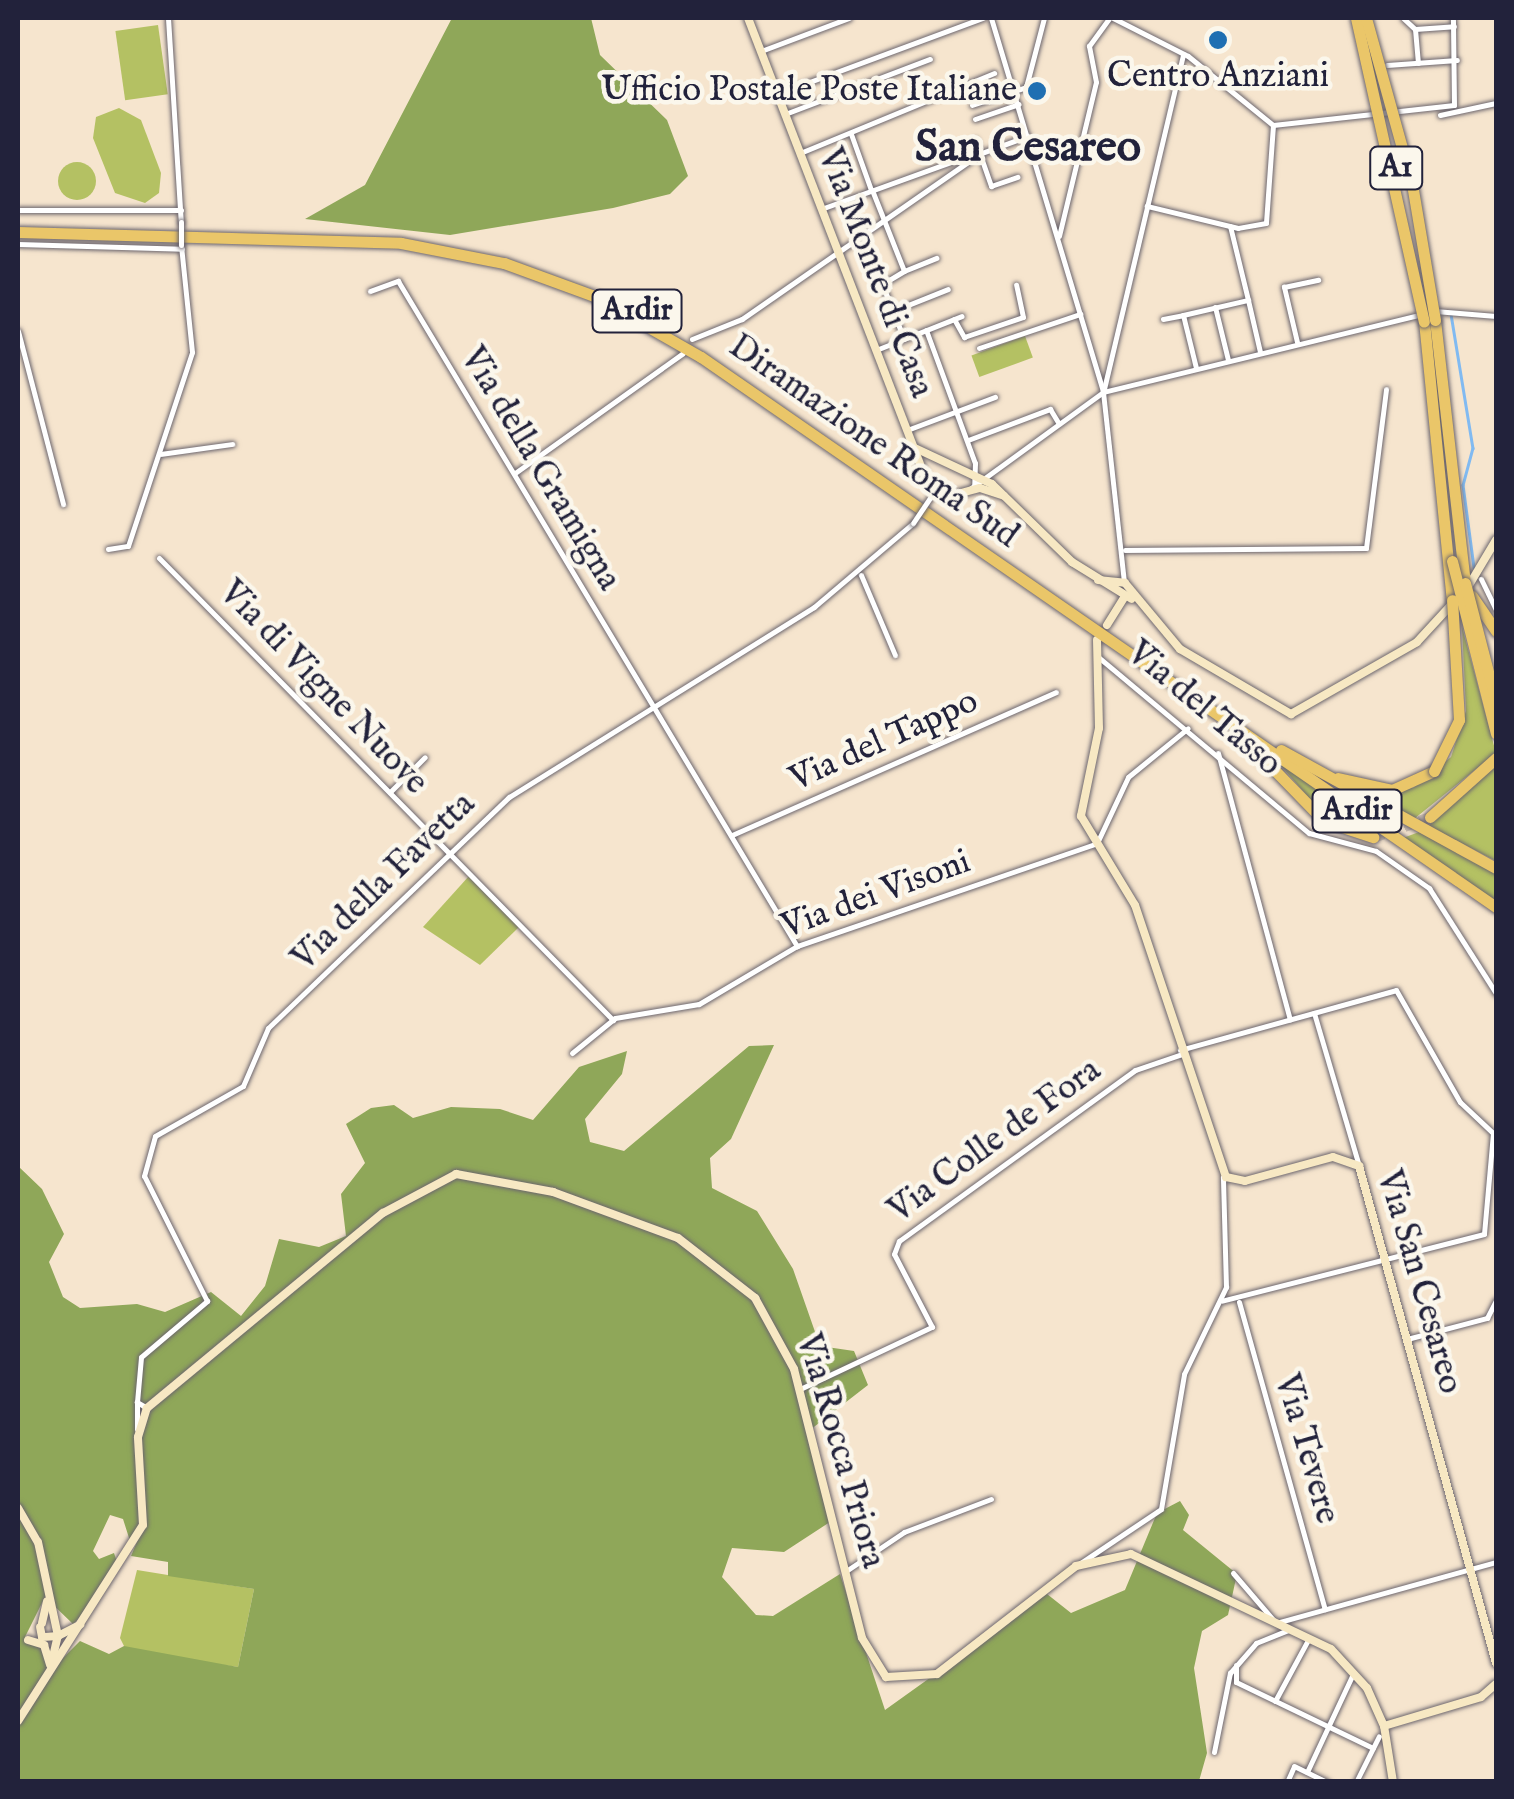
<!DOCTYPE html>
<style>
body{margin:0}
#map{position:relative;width:1514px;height:1799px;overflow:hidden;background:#f6e5ce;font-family:"IM FELL English",serif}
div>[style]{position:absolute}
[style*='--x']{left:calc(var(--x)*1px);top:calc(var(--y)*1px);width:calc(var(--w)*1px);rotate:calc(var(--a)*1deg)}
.green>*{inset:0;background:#b4c163;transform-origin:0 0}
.round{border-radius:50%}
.forest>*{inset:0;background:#8fa759}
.stream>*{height:2.5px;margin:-1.25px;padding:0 1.25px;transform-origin:1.25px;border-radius:1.25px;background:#81baf1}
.highway-tunnel>*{height:11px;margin-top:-5.5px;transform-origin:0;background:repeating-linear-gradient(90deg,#ccbeb1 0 11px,transparent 0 16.5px)}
.roads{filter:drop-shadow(0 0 2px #6c666e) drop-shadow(0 0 2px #6c666e)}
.street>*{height:5px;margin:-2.5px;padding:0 2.5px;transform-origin:2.5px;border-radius:2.5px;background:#fff}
.secondary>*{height:8px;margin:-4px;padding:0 4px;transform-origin:4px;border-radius:4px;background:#f7e8c3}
.highway>*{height:11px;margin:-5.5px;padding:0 5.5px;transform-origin:5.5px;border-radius:5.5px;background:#eac669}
.bridges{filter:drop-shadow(0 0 2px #6c666e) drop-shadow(0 0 2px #6c666e)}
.street-bridge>*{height:5px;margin:-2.5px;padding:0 2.5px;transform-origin:2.5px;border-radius:2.5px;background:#fff}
.highway-bridge>*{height:11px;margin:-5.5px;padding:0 5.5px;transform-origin:5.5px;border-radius:5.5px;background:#eac669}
.dots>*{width:28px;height:28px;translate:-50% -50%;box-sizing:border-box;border:5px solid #fbf7ec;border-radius:50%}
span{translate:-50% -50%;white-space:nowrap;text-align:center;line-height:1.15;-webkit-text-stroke:9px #fbf7ec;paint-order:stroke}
.shield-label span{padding:2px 8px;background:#fbf7ec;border:2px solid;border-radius:8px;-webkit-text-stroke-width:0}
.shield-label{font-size:32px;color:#22223b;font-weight:700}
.poi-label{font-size:35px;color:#22223b}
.right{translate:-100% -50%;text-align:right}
.street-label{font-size:35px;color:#22223b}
.district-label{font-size:45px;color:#22223b;font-weight:700}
.frame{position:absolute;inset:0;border:20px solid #22223b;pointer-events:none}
</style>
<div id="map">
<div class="green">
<div style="left:158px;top:25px;width:70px;height:43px;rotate:82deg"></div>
<div style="clip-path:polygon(119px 108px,141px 120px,161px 173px,159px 193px,145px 203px,115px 193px,93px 138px,96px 117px)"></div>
<div class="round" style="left:58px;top:162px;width:38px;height:38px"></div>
<div style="left:1025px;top:336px;width:23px;height:57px;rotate:70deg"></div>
<div style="clip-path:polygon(1462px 627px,1496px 753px,1414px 819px,1358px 788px,1413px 788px,1451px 757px,1466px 711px)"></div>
<div style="clip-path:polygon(1277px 761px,1381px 833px,1329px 821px)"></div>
<div style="clip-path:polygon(1496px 765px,1496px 861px,1428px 826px)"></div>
<div style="clip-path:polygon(1419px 832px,1496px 872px,1496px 903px,1403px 838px)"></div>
<div style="clip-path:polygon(469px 876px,519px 927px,480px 965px,423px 927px)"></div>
<div style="clip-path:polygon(137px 1570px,254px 1589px,238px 1667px,127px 1652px,120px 1638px)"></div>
</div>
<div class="forest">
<div style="clip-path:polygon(452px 18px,591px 18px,600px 55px,667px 120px,688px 176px,670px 194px,613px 208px,450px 235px,305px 219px,365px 185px)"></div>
<div style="clip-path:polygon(evenodd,774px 1045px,731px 1139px,710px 1158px,712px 1188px,757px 1211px,793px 1269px,820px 1346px,854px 1351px,868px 1385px,810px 1430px,833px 1520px,784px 1552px,732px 1548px,722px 1577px,756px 1615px,773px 1616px,840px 1574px,885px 1710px,1047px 1594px,1071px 1613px,1125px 1590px,1157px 1513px,1180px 1501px,1189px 1515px,1183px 1530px,1237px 1574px,1228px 1615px,1202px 1631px,1194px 1668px,1207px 1753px,1199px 1781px,18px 1782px,18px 1166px,42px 1189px,64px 1234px,49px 1262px,63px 1297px,80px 1308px,137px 1304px,165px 1312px,211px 1292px,241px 1316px,265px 1286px,279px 1239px,319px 1247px,346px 1236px,341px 1194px,365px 1163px,346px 1124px,371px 1108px,394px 1105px,413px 1118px,451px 1107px,500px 1109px,533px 1120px,579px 1067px,627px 1051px,622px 1074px,585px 1119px,590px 1142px,624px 1151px,749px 1046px,774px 1045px,110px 1515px,123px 1519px,130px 1541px,139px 1537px,131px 1556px,168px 1562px,168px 1576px,254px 1589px,238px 1667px,124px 1646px,109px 1654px,80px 1641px,49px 1672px,44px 1650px,25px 1637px,45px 1597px,73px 1624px,100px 1600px,119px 1568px,114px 1553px,99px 1559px,93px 1551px,110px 1515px)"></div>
</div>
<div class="stream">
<div style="--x:1451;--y:314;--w:136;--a:80.7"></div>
<div style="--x:1473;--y:448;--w:38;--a:105"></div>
<div style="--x:1463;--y:485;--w:83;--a:82.4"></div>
</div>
<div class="highway-tunnel">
<div style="--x:1373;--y:837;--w:60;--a:-19.3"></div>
</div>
<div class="roads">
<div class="street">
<div style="--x:168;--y:18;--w:204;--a:86.4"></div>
<div style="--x:991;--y:18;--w:390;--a:73.3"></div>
<div style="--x:1103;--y:392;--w:190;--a:83.7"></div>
<div style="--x:1113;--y:18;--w:84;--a:26.9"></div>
<div style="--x:1188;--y:56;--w:109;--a:39.1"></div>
<div style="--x:1273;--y:125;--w:98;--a:94.1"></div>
<div style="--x:1266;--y:223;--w:28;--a:170"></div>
<div style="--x:1238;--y:228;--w:94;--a:-166.4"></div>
<div style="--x:1403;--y:18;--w:16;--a:43"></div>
<div style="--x:1415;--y:29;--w:34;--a:85"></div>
<div style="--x:1415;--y:29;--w:39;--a:-4"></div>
<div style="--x:761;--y:51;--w:94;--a:-20.6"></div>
<div style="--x:1387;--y:65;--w:70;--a:-4.1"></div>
<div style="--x:777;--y:94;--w:220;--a:-20.3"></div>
<div style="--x:972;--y:105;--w:57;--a:-18.4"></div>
<div style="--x:1026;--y:87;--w:71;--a:-75.4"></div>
<div style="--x:785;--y:114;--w:155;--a:-20.8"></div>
<div style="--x:1440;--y:115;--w:57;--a:-12.1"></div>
<div style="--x:975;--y:119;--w:46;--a:-18.8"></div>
<div style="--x:1273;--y:125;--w:182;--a:-6.3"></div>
<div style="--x:1454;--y:105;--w:87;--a:-90.7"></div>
<div style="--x:851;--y:134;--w:59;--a:70.3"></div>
<div style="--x:975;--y:140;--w:49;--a:70.8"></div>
<div style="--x:991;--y:186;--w:28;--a:-19"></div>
<div style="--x:800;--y:153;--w:210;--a:-22.4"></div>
<div style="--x:872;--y:190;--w:87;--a:68.4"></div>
<div style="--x:904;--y:271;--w:26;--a:149"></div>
<div style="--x:882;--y:284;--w:59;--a:68.2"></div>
<div style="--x:821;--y:209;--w:165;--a:-19.9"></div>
<div style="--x:18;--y:210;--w:163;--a:0"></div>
<div style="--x:1230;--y:226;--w:76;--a:76.3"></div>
<div style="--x:1059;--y:236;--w:158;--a:-76.5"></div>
<div style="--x:1096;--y:82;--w:37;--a:-101"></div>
<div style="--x:1089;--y:46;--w:34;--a:-54"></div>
<div style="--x:18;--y:244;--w:164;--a:1.7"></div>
<div style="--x:904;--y:271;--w:35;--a:-22"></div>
<div style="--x:370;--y:291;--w:30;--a:-20"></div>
<div style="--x:398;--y:281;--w:776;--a:59.04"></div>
<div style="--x:1215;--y:307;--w:55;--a:76.2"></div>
<div style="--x:893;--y:311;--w:59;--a:-21.8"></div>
<div style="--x:1435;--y:311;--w:61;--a:4.7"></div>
<div style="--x:1183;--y:315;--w:67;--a:-13"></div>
<div style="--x:1248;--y:300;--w:53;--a:77"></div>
<div style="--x:954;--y:319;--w:21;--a:61"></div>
<div style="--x:964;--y:337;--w:62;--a:-18.7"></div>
<div style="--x:1023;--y:317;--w:33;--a:-102"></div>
<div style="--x:1163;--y:319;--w:20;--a:-11"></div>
<div style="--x:1183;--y:315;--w:55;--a:76.2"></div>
<div style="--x:926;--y:330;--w:142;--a:69.8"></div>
<div style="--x:975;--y:463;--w:23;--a:92"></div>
<div style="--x:18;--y:331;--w:179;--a:75.4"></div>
<div style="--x:692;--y:339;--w:54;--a:-21.8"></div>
<div style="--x:742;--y:319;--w:289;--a:-34.8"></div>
<div style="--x:979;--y:154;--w:52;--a:-20.2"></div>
<div style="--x:1297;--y:342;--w:57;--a:-103.3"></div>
<div style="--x:1284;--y:287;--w:35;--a:-12"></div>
<div style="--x:979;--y:348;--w:107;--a:-18.6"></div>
<div style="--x:876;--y:350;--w:92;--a:-21.6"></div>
<div style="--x:1104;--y:389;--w:344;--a:-76.7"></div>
<div style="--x:907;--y:430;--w:94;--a:-20.6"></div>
<div style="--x:968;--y:440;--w:88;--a:-20.7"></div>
<div style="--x:1050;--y:409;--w:17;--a:59"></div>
<div style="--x:161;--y:454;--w:72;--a:-8"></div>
<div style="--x:515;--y:473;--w:206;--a:-35.5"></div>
<div style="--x:971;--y:488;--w:163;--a:-36"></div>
<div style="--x:1103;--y:392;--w:325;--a:-13.7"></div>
<div style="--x:108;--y:549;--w:20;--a:-9"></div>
<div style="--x:128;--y:546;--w:204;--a:-71.7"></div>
<div style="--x:192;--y:352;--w:108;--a:-95.9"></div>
<div style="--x:1125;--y:550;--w:241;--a:-0.5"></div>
<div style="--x:1366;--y:548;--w:160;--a:-82.8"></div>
<div style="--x:159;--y:558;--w:648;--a:45.5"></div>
<div style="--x:861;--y:575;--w:87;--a:67"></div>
<div style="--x:1481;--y:579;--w:34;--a:64"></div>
<div style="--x:1097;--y:656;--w:276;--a:39.9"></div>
<div style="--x:1309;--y:833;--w:69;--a:15"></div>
<div style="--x:1376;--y:851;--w:65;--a:34.9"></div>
<div style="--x:1429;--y:888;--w:125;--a:57.5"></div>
<div style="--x:1218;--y:753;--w:276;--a:74.9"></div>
<div style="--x:390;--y:792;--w:49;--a:-45"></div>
<div style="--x:732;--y:835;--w:354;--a:-23.8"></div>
<div style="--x:1314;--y:1013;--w:159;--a:73.6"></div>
<div style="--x:1180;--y:1050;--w:224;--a:-15.5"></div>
<div style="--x:1396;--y:990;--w:129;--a:60.3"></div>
<div style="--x:1460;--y:1102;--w:45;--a:43.2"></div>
<div style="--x:1493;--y:1133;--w:101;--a:95.1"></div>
<div style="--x:1484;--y:1234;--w:270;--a:165.7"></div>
<div style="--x:572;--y:1053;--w:55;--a:-39.1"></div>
<div style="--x:615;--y:1018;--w:85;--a:-9.5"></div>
<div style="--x:699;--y:1004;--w:114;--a:-30.6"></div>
<div style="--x:797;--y:946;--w:317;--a:-18.9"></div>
<div style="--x:1097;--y:843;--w:73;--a:-64.8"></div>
<div style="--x:1128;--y:777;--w:77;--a:-39.2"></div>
<div style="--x:1239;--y:1302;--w:319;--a:74.4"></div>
<div style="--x:1407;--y:1339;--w:83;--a:-14.7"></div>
<div style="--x:1487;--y:1318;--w:20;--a:-63"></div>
<div style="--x:800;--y:1389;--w:146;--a:-25.2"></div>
<div style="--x:932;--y:1327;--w:82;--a:-117.5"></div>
<div style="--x:894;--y:1254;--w:14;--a:-69"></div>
<div style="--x:899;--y:1241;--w:291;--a:-35.9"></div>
<div style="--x:1135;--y:1070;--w:50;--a:-18.8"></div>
<div style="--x:137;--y:1402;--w:27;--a:90"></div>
<div style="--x:147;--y:1408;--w:12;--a:-149"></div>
<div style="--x:137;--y:1402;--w:45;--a:-84.9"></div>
<div style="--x:141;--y:1357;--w:87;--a:-40.3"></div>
<div style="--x:207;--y:1301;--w:140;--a:-116.7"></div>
<div style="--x:144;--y:1176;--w:41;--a:-74.6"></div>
<div style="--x:155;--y:1136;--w:101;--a:-29.6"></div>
<div style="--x:243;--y:1086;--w:63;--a:-66.7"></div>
<div style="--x:268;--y:1028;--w:334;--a:-43.8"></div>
<div style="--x:509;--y:797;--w:359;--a:-31.9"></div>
<div style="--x:814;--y:607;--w:130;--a:-40.3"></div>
<div style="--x:1076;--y:1566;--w:102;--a:-33.8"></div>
<div style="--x:1161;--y:1509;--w:137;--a:-80.3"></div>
<div style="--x:1184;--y:1374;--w:97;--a:-64.2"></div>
<div style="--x:1226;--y:1287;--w:110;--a:-91.6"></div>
<div style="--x:846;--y:1571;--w:70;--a:-33.9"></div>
<div style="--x:904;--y:1532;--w:93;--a:-20.8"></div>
<div style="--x:1233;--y:1573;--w:66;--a:49.3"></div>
<div style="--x:1276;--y:1623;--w:228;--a:-15.5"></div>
<div style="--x:1236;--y:1665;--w:17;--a:90"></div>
<div style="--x:1236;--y:1682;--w:152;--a:25.7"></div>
<div style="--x:1275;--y:1701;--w:72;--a:-61.6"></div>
<div style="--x:1214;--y:1752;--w:81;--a:-78.6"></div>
<div style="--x:1230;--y:1673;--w:40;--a:-49"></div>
<div style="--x:1256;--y:1643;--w:35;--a:-22"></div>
<div style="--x:1307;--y:1772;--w:108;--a:-64.9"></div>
<div style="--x:1287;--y:1782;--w:17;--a:-66"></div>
<div style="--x:1294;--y:1766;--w:37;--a:26"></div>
<div style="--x:1356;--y:1782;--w:51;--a:-63.4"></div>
</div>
<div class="secondary">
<div style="--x:748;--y:18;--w:494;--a:68.9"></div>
<div style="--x:926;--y:479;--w:29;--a:35"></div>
<div style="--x:950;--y:496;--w:31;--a:-15"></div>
<div style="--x:980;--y:488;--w:25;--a:18"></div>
<div style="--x:915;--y:448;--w:85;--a:25.1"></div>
<div style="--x:992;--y:484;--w:112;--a:44.3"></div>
<div style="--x:1072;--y:562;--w:70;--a:31.7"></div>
<div style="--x:1098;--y:580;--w:27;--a:6"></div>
<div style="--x:1125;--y:583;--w:86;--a:50.2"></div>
<div style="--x:1180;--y:649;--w:129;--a:30.4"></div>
<div style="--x:1291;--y:714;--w:145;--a:-29.7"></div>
<div style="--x:1417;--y:642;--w:50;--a:-47.4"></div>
<div style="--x:1465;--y:592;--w:61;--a:-59.2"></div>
<div style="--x:1107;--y:625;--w:32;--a:-58"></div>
<div style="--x:1097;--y:640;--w:88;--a:88.7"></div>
<div style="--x:1099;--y:728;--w:90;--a:101.6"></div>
<div style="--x:1081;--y:816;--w:104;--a:58.8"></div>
<div style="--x:1135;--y:905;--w:287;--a:71.5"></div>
<div style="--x:1226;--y:1177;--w:19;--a:12"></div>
<div style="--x:1245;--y:1181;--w:91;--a:-15.3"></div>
<div style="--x:1333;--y:1157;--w:28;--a:19"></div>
<div style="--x:1359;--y:1166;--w:516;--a:74.59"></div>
<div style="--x:18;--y:1508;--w:39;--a:60"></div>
<div style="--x:38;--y:1542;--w:96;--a:78"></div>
<div style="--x:58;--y:1636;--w:16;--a:176"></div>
<div style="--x:42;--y:1637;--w:10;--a:-101"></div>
<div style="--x:42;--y:1623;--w:22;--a:-77"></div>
<div style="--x:28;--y:1640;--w:17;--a:17"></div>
<div style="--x:44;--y:1645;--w:21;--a:73"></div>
<div style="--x:52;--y:1661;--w:26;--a:-77"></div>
<div style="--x:58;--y:1636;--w:25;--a:-27"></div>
<div style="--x:18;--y:1721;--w:232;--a:-57.5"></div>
<div style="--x:143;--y:1525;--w:88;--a:-93.3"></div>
<div style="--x:138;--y:1437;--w:30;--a:-73"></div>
<div style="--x:147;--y:1408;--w:306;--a:-39.6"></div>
<div style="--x:383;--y:1213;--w:83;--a:-28.1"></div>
<div style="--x:456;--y:1174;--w:99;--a:10.5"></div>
<div style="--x:553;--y:1192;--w:133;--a:20.2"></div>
<div style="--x:678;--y:1238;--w:98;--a:37.9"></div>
<div style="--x:755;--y:1298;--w:81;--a:61.2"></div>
<div style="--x:794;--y:1369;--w:277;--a:75.8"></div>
<div style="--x:862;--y:1638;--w:46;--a:58.4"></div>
<div style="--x:886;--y:1677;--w:51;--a:-3.4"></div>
<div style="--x:937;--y:1674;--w:176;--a:-37.8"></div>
<div style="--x:1076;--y:1566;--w:56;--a:-12.3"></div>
<div style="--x:1131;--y:1554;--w:221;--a:25.4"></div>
<div style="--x:1331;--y:1649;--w:53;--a:47.3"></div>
<div style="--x:1367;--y:1688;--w:42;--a:65.9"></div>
<div style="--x:1393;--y:1782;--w:57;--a:-99.1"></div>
<div style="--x:1384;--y:1726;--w:101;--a:-16.6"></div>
<div style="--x:1481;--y:1697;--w:20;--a:-41"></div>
</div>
<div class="highway">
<div style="--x:18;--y:232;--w:383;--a:1.6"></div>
<div style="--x:401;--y:243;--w:105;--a:11"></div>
<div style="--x:504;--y:263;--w:96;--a:20.1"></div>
<div style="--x:594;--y:296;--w:123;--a:29.7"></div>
<div style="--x:701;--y:357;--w:967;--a:34.68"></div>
<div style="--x:1435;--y:320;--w:265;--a:83.5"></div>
<div style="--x:1424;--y:321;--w:280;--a:84.3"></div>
<div style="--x:1472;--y:596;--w:42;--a:55.6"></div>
<div style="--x:1254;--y:749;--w:100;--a:45.8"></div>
<div style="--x:1324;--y:821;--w:52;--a:18.1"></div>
<div style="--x:1281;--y:750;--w:245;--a:28.8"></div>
<div style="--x:1338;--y:778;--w:55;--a:12.5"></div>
<div style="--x:1392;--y:790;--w:46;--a:-24.3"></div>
<div style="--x:1430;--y:817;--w:89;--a:-41.8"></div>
</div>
</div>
<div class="bridges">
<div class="street-bridge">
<div style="--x:181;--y:245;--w:23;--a:-90"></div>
<div style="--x:913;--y:523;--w:34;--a:-56"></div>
</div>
<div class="highway-bridge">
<div style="--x:1356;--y:18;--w:311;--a:77.4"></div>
<div style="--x:1366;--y:18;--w:172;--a:74.5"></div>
<div style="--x:1412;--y:184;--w:138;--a:80.4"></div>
<div style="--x:1452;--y:561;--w:178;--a:75.7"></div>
<div style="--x:1465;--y:583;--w:123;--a:75.4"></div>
<div style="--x:1434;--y:771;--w:57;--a:-63.9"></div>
<div style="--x:1459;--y:720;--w:120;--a:-93.3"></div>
</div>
</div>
<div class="dots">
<div style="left:1218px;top:40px;background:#1f6fb2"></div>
<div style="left:1037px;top:91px;background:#1f6fb2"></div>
</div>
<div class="shield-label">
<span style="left:1396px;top:168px">A1</span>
<span style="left:637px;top:311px">A1dir</span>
<span style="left:1357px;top:811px">A1dir</span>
</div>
<div class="poi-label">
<span style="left:1218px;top:77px">Centro Anziani</span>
<span class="right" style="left:1017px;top:91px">Ufficio Postale Poste Italiane</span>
</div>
<div class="street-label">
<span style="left:875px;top:273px;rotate:69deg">Via Monte di Casa</span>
<span style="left:873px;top:442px;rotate:35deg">Diramazione Roma Sud</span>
<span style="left:540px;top:469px;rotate:59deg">Via della Gramigna</span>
<span style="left:323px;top:688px;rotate:46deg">Via di Vigne Nuove</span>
<span style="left:1204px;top:709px;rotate:40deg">Via del Tasso</span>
<span style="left:884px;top:741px;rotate:-24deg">Via del Tappo</span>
<span style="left:384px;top:882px;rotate:-44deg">Via della Favetta</span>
<span style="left:876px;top:895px;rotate:-20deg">Via dei Visoni</span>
<span style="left:995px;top:1141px;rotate:-36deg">Via Colle de Fora</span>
<span style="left:1419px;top:1282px;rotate:74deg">Via San Cesareo</span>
<span style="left:1306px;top:1449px;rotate:74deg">Via Tevere</span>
<span style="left:840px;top:1451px;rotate:74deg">Via Rocca Priora</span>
</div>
<div class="district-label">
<span style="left:1028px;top:148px">San Cesareo</span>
</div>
<div class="frame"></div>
</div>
